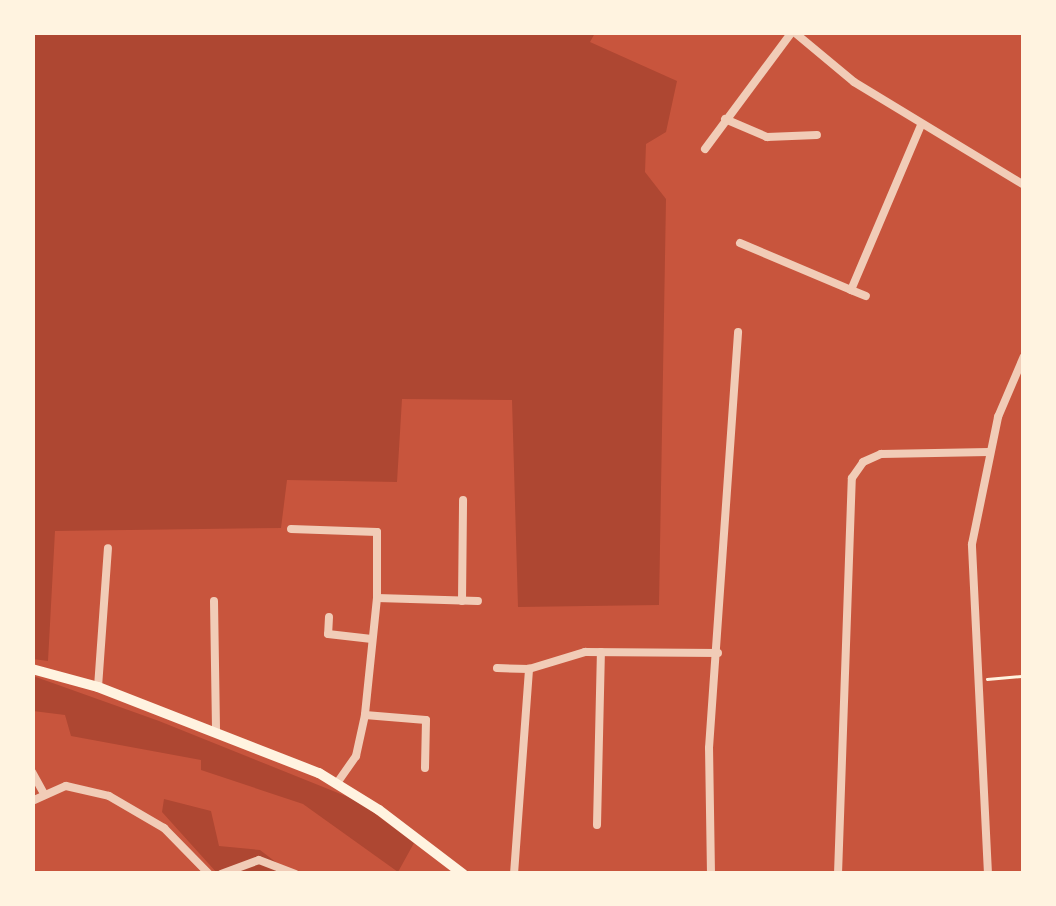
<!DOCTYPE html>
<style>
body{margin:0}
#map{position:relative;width:1056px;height:906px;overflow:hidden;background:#c8553d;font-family:Karla,sans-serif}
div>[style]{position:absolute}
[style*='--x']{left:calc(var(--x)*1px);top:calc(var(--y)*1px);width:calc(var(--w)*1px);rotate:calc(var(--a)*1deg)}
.green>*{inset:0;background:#ae4732}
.path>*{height:2.5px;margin:-1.25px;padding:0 1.25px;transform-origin:1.25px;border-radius:1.25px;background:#fff3e0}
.minor>*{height:8px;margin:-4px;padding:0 4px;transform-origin:4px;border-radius:4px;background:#f1ccb7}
.secondary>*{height:10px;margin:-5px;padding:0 5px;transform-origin:5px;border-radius:5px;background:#fff3e0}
span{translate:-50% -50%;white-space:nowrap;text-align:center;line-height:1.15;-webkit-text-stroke:9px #fff3e0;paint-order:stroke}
.frame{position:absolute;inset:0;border:35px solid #fff3e0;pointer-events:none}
</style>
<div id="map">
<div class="green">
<div style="clip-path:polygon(33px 33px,595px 33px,590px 42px,677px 81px,666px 132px,646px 144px,645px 172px,666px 199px,659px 605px,518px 607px,512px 400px,402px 399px,397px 482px,287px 480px,281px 528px,55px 531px,48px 661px,33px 659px)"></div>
<div style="clip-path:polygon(33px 676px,159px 721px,358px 801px,414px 843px,398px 872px,303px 804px,201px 770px,201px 760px,71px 736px,65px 715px,33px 711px)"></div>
<div style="clip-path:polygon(164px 799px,211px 811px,219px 846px,260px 850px,290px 873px,217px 873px,162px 812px)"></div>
</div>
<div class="path">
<div style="--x:987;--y:679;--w:37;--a:-5"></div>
</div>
<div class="minor">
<div style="--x:794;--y:32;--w:78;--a:39.8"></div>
<div style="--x:854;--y:82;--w:199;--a:31.2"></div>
<div style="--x:725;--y:119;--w:46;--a:23.2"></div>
<div style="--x:767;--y:137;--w:50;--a:-2.3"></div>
<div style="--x:705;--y:149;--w:146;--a:-53.4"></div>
<div style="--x:740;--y:243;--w:121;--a:22.9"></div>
<div style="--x:851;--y:290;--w:179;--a:-67"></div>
<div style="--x:851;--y:290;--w:16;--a:22"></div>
<div style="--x:291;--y:529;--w:86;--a:2"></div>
<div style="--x:377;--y:532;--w:66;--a:90"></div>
<div style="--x:377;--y:598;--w:118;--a:95.9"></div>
<div style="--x:365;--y:715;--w:42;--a:102.4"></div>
<div style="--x:356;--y:756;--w:33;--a:125"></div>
<div style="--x:377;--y:598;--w:101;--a:1.7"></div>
<div style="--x:214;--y:601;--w:131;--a:89.1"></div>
<div style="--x:462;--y:601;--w:101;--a:-89.4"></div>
<div style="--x:329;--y:617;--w:17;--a:93"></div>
<div style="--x:328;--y:634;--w:44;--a:6.5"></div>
<div style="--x:497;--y:668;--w:32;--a:2"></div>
<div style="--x:529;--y:669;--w:59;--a:-16.9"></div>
<div style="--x:585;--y:652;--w:133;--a:0.4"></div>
<div style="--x:98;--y:687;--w:139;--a:-85.9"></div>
<div style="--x:365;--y:715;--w:61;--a:4.7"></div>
<div style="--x:426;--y:720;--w:48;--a:91.2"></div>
<div style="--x:32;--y:772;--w:25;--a:61"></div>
<div style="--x:32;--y:801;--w:37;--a:-24"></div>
<div style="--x:66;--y:786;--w:44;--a:13.1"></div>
<div style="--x:109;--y:796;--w:64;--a:30.2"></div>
<div style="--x:164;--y:828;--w:64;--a:45.6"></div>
<div style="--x:597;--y:825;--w:173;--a:-88.7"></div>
<div style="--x:221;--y:874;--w:40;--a:-20.2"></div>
<div style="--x:259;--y:860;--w:39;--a:21"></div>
<div style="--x:514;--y:874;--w:206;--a:-85.8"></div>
<div style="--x:711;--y:874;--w:126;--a:-90.9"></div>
<div style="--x:709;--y:748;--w:417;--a:-86"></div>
<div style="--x:838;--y:874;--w:396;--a:-88"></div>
<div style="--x:852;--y:478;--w:19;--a:-55"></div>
<div style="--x:863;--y:462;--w:20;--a:-24"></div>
<div style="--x:881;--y:454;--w:108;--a:-1.1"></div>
<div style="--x:988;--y:874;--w:330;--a:-92.8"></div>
<div style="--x:972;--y:544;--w:130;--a:-78.4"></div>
<div style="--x:998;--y:417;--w:66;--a:-66.9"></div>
</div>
<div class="secondary">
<div style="--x:32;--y:669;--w:68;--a:15.3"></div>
<div style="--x:98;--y:687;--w:237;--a:21.3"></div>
<div style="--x:319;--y:773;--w:70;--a:31.7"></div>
<div style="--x:379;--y:810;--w:106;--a:37.3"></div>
</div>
<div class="frame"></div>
</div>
